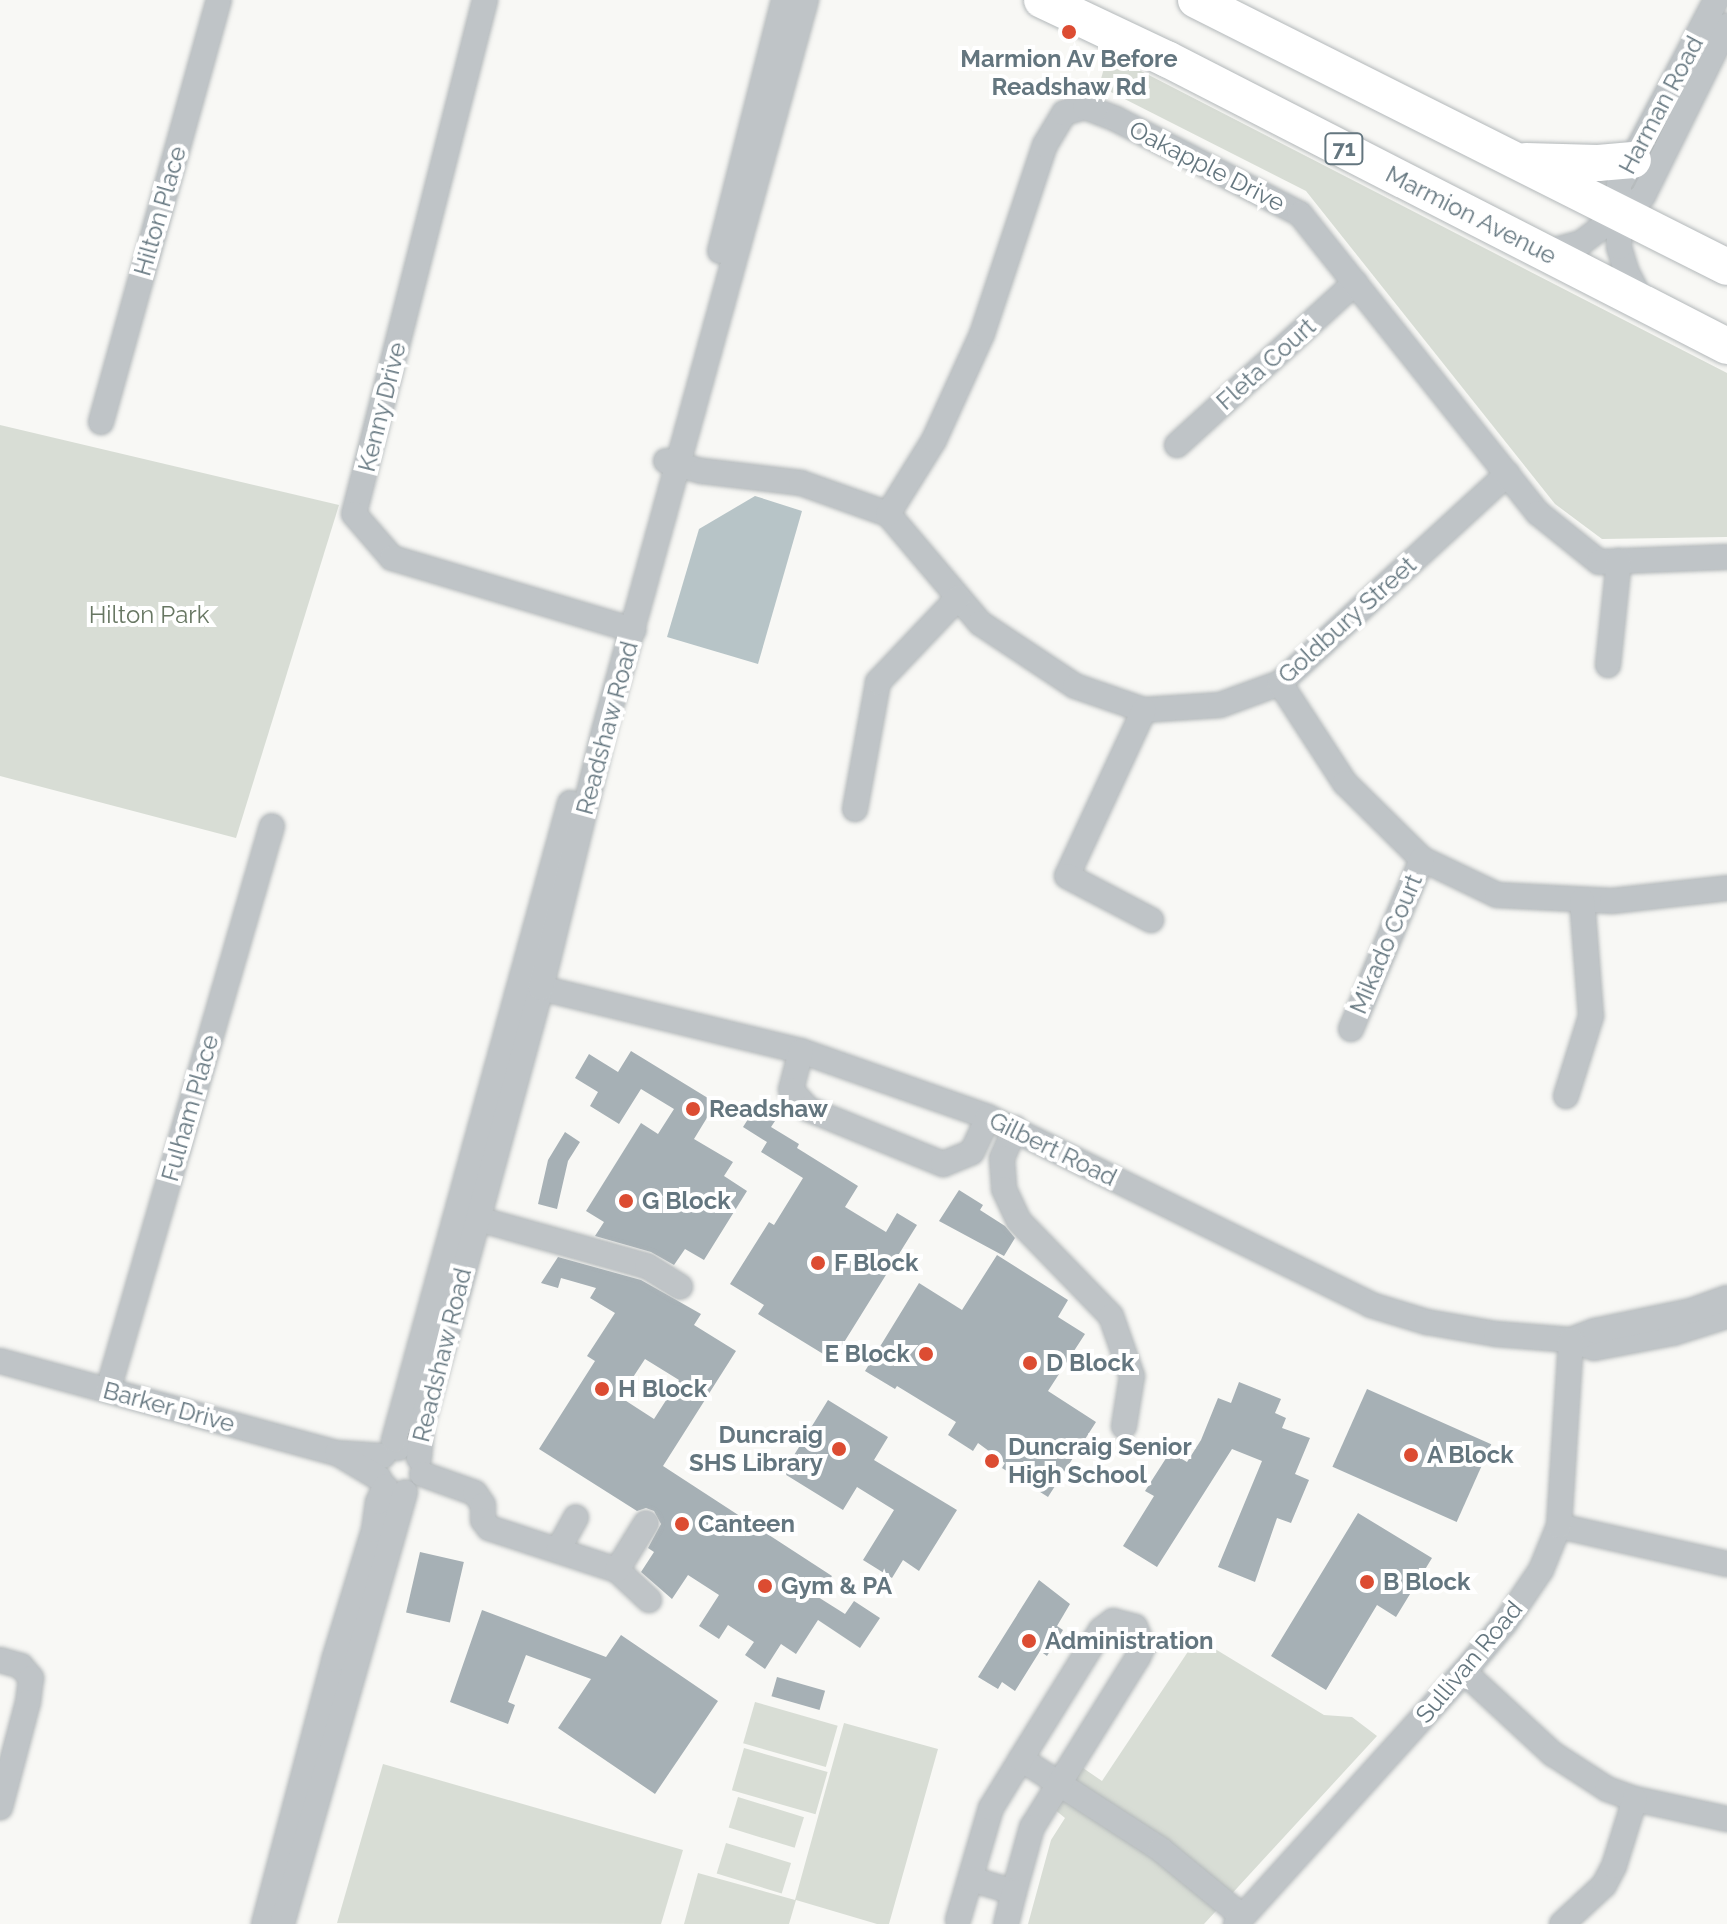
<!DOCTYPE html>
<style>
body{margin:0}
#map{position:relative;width:1727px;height:1924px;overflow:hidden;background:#f8f8f5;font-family:Raleway,sans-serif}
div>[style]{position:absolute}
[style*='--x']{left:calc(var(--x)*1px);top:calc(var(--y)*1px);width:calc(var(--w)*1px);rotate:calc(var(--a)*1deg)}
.green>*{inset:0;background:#d8ddd5;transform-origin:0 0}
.water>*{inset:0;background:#b7c4c7}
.building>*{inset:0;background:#a6b0b5;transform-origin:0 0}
.roads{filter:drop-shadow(0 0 2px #b3b8ba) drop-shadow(0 0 2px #b3b8ba)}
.minor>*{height:24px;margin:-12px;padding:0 12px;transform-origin:12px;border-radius:12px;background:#bfc4c7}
.highway>*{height:36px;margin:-18px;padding:0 18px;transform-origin:18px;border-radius:18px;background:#fff}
.dots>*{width:22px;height:22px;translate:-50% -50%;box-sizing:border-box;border:4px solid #fff;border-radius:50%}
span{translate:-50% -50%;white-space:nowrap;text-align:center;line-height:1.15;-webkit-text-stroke:8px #fff;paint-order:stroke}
.shield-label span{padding:2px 6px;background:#fff;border:2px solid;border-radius:6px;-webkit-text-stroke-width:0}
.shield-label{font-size:22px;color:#64767f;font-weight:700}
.poi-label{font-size:24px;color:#64767f;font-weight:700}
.left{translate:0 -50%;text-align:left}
.right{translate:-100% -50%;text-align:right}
.street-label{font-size:24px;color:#64767f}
.park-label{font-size:24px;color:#687763}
</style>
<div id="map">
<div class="green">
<div style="clip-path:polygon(1108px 54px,1727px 373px,1727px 537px,1602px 539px,1555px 504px,1306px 191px,1099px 86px)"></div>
<div style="clip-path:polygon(0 425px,339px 505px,236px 838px,0 776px)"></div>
<div style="clip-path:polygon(1197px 1638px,1324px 1715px,1352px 1717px,1377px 1736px,1204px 1924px,1028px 1924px,1051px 1840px,1065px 1818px,1054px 1809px,1083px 1768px,1102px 1781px)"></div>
<div style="left:755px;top:1702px;width:86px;height:43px;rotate:16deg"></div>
<div style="clip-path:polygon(844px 1723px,938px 1749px,889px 1924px,877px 1924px,796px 1900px,789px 1924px,684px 1924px,698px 1873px,795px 1900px)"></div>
<div style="left:744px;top:1748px;width:87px;height:44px;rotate:16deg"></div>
<div style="clip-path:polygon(383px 1764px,683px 1850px,661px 1924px,337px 1923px)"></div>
<div style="left:738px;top:1797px;width:69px;height:32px;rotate:17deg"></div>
<div style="left:726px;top:1843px;width:68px;height:32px;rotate:17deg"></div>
</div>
<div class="water">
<div style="clip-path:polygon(755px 496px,802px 511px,758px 664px,667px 637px,699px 529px)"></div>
</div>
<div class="building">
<div style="clip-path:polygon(631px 1051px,716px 1103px,694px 1139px,733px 1162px,724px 1176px,747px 1191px,704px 1260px,685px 1249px,674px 1265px,651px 1252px,595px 1236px,604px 1222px,586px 1211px,641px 1123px,658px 1134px,674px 1109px,641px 1089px,619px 1124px,590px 1106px,598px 1092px,575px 1078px,589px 1054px,618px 1072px)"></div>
<div style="clip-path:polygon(757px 1105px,777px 1118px,771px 1127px,799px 1144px,797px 1148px,858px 1186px,845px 1207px,886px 1232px,897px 1213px,917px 1225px,833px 1360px,758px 1314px,764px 1305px,730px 1284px,769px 1222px,774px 1225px,803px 1178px,761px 1152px,767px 1142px,743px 1127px)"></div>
<div style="clip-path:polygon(565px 1132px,580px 1142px,568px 1161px,557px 1209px,538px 1204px,548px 1160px)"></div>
<div style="clip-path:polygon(959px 1190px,983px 1205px,980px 1210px,1005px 1226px,1015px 1238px,1004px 1256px,939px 1221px)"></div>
<div style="clip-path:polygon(997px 1255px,1068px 1300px,1058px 1317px,1085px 1334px,1048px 1391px,1096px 1422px,1048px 1497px,1002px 1468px,1005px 1463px,978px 1443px,973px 1451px,948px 1435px,956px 1422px,897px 1386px,895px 1389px,865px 1371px,919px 1283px,962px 1310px)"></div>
<div style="clip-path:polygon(evenodd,558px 1257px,641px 1280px,701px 1314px,694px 1325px,736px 1351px,663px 1466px,832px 1576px,818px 1597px,845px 1614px,854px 1601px,880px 1618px,860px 1648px,818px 1620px,796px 1654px,781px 1644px,765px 1669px,745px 1655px,754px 1642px,728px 1625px,719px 1639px,699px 1626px,719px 1595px,688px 1575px,672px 1599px,641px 1572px,654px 1552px,648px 1548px,661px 1524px,654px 1511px,646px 1508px,637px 1511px,539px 1449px,595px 1361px,587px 1356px,615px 1313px,590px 1298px,596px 1288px,561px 1278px,558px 1288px,541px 1283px,558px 1257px,645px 1359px,679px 1380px,654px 1419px,620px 1397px,645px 1359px)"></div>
<div style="clip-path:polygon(1239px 1382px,1281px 1399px,1275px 1413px,1286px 1418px,1282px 1428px,1310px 1438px,1295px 1474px,1309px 1480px,1291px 1523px,1277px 1518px,1255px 1582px,1218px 1567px,1262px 1461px,1232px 1449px,1157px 1567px,1123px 1546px,1154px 1496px,1145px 1491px,1170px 1452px,1187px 1462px,1201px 1440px,1218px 1398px,1231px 1403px)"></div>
<div style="left:1367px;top:1389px;width:136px;height:85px;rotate:24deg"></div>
<div style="clip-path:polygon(828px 1400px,888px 1437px,874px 1460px,957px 1510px,919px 1571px,903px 1560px,892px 1578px,863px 1560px,894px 1510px,857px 1487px,843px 1510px,783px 1473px)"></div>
<div style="clip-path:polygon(1358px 1513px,1432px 1558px,1396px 1617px,1377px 1605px,1326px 1690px,1271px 1656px)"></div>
<div style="left:420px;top:1552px;width:45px;height:62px;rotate:13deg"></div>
<div style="clip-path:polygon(1039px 1580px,1070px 1604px,1057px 1626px,1063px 1630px,1047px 1656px,1040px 1651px,1015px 1691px,1002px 1682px,998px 1689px,978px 1677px)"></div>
<div style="clip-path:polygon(482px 1610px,606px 1657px,621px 1635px,718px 1701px,655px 1794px,558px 1728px,591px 1679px,526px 1655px,508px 1702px,515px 1705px,508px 1724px,450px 1702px)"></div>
<div style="left:777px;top:1677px;width:50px;height:20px;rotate:16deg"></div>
</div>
<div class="roads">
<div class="minor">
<div style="--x:485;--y:0;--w:530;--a:104.3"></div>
<div style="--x:354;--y:514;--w:58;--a:49.2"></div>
<div style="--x:392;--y:558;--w:252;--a:16.6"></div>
<div style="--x:720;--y:251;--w:259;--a:-75.7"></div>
<div style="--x:1544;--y:253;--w:38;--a:-15"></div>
<div style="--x:1581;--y:243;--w:78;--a:-37.2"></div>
<div style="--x:1643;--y:196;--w:190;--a:-63.7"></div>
<div style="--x:1642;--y:302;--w:36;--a:-117"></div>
<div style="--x:1626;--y:270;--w:24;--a:-107"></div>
<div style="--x:1619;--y:247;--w:62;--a:-90"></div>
<div style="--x:1619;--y:185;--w:209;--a:-62.3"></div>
<div style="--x:101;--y:422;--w:438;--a:-74.4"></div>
<div style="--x:1177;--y:445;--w:241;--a:-42.3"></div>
<div style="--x:666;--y:461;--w:37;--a:16"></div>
<div style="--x:702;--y:471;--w:100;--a:6.9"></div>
<div style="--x:801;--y:483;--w:92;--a:19.6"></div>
<div style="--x:888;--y:514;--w:143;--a:49.8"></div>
<div style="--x:980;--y:623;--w:114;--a:33.6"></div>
<div style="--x:1075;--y:686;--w:73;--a:19.2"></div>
<div style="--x:1144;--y:710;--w:76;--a:-3.8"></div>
<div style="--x:1220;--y:705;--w:64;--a:-20.1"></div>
<div style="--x:1280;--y:683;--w:309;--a:-42.6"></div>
<div style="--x:888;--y:514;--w:87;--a:-58.1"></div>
<div style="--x:934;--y:440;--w:116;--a:-65.6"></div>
<div style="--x:982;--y:334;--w:199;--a:-71.6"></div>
<div style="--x:1045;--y:145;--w:37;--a:-59"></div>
<div style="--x:1064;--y:113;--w:22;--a:-16"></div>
<div style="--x:1085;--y:107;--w:33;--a:21"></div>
<div style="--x:1116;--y:119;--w:207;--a:27.3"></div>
<div style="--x:1300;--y:214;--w:382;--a:51.5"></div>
<div style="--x:1538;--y:513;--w:78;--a:38.8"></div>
<div style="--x:1599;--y:562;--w:128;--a:-2.2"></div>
<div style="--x:1608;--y:665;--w:105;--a:-84"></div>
<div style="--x:1280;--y:683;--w:119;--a:57"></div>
<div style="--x:1345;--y:783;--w:108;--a:44.6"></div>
<div style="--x:1422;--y:859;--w:83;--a:25.6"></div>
<div style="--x:1497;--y:895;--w:115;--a:3"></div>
<div style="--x:1612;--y:901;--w:116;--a:-6.4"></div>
<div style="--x:1144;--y:710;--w:183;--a:114.9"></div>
<div style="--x:1067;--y:876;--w:95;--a:27.6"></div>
<div style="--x:855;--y:809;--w:129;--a:-79.7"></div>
<div style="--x:878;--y:682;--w:116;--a:-46.4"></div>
<div style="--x:524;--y:984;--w:285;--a:13.6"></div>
<div style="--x:801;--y:1051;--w:198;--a:19.4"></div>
<div style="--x:988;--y:1117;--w:427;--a:26.1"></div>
<div style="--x:1371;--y:1305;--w:59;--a:16.9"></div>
<div style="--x:1427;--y:1322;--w:70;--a:9.9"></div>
<div style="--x:1496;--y:1334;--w:75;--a:4.6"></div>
<div style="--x:1571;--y:1340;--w:24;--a:19"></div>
<div style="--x:1594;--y:1348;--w:80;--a:-10.8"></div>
<div style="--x:1673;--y:1333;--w:57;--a:-17.5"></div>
<div style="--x:1351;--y:1029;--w:184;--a:-67.3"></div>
<div style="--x:801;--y:1051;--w:40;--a:104.4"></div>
<div style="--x:791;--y:1090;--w:25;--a:48"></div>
<div style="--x:808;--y:1109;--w:146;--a:22.2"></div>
<div style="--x:943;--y:1164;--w:31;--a:-22"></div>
<div style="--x:972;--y:1152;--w:38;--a:-65"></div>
<div style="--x:1566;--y:1096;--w:84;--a:-72.6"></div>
<div style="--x:1591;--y:1016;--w:116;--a:-94.4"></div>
<div style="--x:1015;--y:1128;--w:33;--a:113"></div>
<div style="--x:1002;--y:1158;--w:31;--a:86"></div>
<div style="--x:1004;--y:1189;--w:35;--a:65"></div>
<div style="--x:1019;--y:1221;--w:132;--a:45.9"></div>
<div style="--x:1111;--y:1316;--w:64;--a:70.7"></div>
<div style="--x:1132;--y:1376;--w:51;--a:99.1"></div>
<div style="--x:464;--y:1215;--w:190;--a:15.6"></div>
<div style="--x:647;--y:1266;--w:39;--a:32"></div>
<div style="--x:1571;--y:1340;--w:26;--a:-21"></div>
<div style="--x:1595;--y:1331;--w:98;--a:-11.8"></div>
<div style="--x:1691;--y:1311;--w:38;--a:-20"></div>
<div style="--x:0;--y:1361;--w:349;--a:15.3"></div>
<div style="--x:337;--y:1453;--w:46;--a:3.7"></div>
<div style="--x:108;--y:1390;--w:587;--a:-73.79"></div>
<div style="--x:398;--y:1448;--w:9;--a:-117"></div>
<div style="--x:394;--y:1440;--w:661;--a:-74.55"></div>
<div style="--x:337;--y:1453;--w:49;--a:30.8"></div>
<div style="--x:419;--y:1458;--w:34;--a:-85"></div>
<div style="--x:422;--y:1424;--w:452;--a:-74.7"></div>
<div style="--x:541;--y:988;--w:260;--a:-76.2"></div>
<div style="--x:603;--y:735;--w:763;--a:-74.56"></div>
<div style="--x:422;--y:1474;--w:56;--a:19.7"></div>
<div style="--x:475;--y:1493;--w:14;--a:56"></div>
<div style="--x:483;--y:1505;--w:15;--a:90"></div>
<div style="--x:483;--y:1520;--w:10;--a:53"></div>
<div style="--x:489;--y:1528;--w:135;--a:18.2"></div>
<div style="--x:617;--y:1570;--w:44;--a:43.2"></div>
<div style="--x:1559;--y:1526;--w:172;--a:12.7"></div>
<div style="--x:559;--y:1548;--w:35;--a:-61"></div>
<div style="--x:617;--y:1570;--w:55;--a:-58.3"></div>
<div style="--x:0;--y:1660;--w:22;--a:16"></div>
<div style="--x:21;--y:1666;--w:16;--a:50"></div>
<div style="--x:31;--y:1678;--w:24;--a:97"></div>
<div style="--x:28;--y:1702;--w:109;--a:104.9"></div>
<div style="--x:1464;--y:1672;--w:121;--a:42.7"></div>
<div style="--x:1553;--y:1754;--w:64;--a:32.9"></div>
<div style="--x:1607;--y:1789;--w:30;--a:20"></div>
<div style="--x:1635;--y:1799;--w:94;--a:12.3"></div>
<div style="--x:1021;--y:1759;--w:166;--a:32.9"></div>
<div style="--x:1160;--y:1849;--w:106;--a:39.3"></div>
<div style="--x:958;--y:1920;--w:117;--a:-73.6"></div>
<div style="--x:991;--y:1808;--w:57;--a:-58.5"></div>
<div style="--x:1021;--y:1759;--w:152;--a:-58.2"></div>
<div style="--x:1101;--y:1630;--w:15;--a:-37"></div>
<div style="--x:1113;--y:1621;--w:23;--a:15"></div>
<div style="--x:1135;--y:1627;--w:21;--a:67"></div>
<div style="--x:1143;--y:1646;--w:12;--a:114"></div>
<div style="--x:1138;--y:1657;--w:200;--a:121.9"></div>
<div style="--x:1032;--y:1827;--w:67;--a:105.5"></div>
<div style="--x:1014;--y:1892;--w:45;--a:-163.2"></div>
<div style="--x:264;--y:1924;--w:273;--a:-75.1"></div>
<div style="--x:334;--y:1660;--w:136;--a:-72.9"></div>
<div style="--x:374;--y:1530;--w:28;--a:-82"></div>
<div style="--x:378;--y:1502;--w:17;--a:-65"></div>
<div style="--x:282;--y:1924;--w:449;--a:-74.1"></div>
<div style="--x:1006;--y:1924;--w:33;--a:-76"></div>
<div style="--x:1236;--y:1924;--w:340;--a:-47.9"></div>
<div style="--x:1464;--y:1672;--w:64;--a:-50.1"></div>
<div style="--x:1505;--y:1623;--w:64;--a:-55.8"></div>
<div style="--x:1541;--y:1570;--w:48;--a:-67.8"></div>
<div style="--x:1559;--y:1526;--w:186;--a:-86.3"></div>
<div style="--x:1562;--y:1924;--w:57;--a:-42.9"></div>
<div style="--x:1604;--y:1885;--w:21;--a:-62"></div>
<div style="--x:1614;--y:1866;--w:70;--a:-72.6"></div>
</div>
<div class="highway">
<div style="--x:1042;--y:0;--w:138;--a:25.3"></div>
<div style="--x:1167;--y:59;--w:629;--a:27.14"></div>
<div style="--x:1196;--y:0;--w:594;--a:26.69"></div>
<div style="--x:1526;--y:161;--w:72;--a:1.6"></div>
<div style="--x:1598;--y:163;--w:35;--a:-5"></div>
</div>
</div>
<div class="dots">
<div style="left:1069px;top:32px;background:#dc4c32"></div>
<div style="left:693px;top:1109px;background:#dc4c32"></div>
<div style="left:626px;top:1201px;background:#dc4c32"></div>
<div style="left:818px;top:1263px;background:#dc4c32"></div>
<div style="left:926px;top:1354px;background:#dc4c32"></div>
<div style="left:1030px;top:1363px;background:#dc4c32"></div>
<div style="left:602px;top:1389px;background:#dc4c32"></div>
<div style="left:839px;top:1449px;background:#dc4c32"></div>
<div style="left:1411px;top:1455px;background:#dc4c32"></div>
<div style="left:992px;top:1461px;background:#dc4c32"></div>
<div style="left:682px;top:1524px;background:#dc4c32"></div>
<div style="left:1367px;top:1582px;background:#dc4c32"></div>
<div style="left:765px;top:1586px;background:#dc4c32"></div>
<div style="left:1029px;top:1641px;background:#dc4c32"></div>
</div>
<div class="shield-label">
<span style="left:1344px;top:149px">71</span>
</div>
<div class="poi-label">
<span style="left:1069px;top:73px">Marmion Av Before<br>Readshaw Rd</span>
<span class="left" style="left:709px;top:1109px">Readshaw</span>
<span class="left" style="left:642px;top:1201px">G Block</span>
<span class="left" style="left:834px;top:1263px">F Block</span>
<span class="right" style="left:910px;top:1354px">E Block</span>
<span class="left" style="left:1046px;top:1363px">D Block</span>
<span class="left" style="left:618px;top:1389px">H Block</span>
<span class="right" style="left:823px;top:1449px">Duncraig<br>SHS Library</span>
<span class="left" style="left:1008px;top:1461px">Duncraig Senior<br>High School</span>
<span class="left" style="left:1427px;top:1455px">A Block</span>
<span class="left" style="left:698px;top:1524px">Canteen</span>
<span class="left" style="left:1383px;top:1582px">B Block</span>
<span class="left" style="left:781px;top:1586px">Gym &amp; PA</span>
<span class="left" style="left:1045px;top:1641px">Administration</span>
</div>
<div class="street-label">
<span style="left:1661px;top:105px;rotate:-62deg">Harman Road</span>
<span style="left:1207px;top:166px;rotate:27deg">Oakapple Drive</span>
<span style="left:160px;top:211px;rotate:-74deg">Hilton Place</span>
<span style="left:1471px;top:215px;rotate:27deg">Marmion Avenue</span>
<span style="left:1266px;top:364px;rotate:-42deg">Fleta Court</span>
<span style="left:382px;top:407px;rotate:-76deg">Kenny Drive</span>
<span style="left:1347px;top:620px;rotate:-42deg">Goldbury Street</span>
<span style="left:607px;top:728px;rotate:-75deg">Readshaw Road</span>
<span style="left:1386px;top:944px;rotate:-67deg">Mikado Court</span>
<span style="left:190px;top:1108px;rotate:-74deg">Fulham Place</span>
<span style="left:1053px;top:1149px;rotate:26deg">Gilbert Road</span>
<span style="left:442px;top:1355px;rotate:-76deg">Readshaw Road</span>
<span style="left:169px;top:1407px;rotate:15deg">Barker Drive</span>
<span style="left:1469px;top:1662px;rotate:-50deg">Sullivan Road</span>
</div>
<div class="park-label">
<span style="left:149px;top:615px">Hilton Park</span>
</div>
</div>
